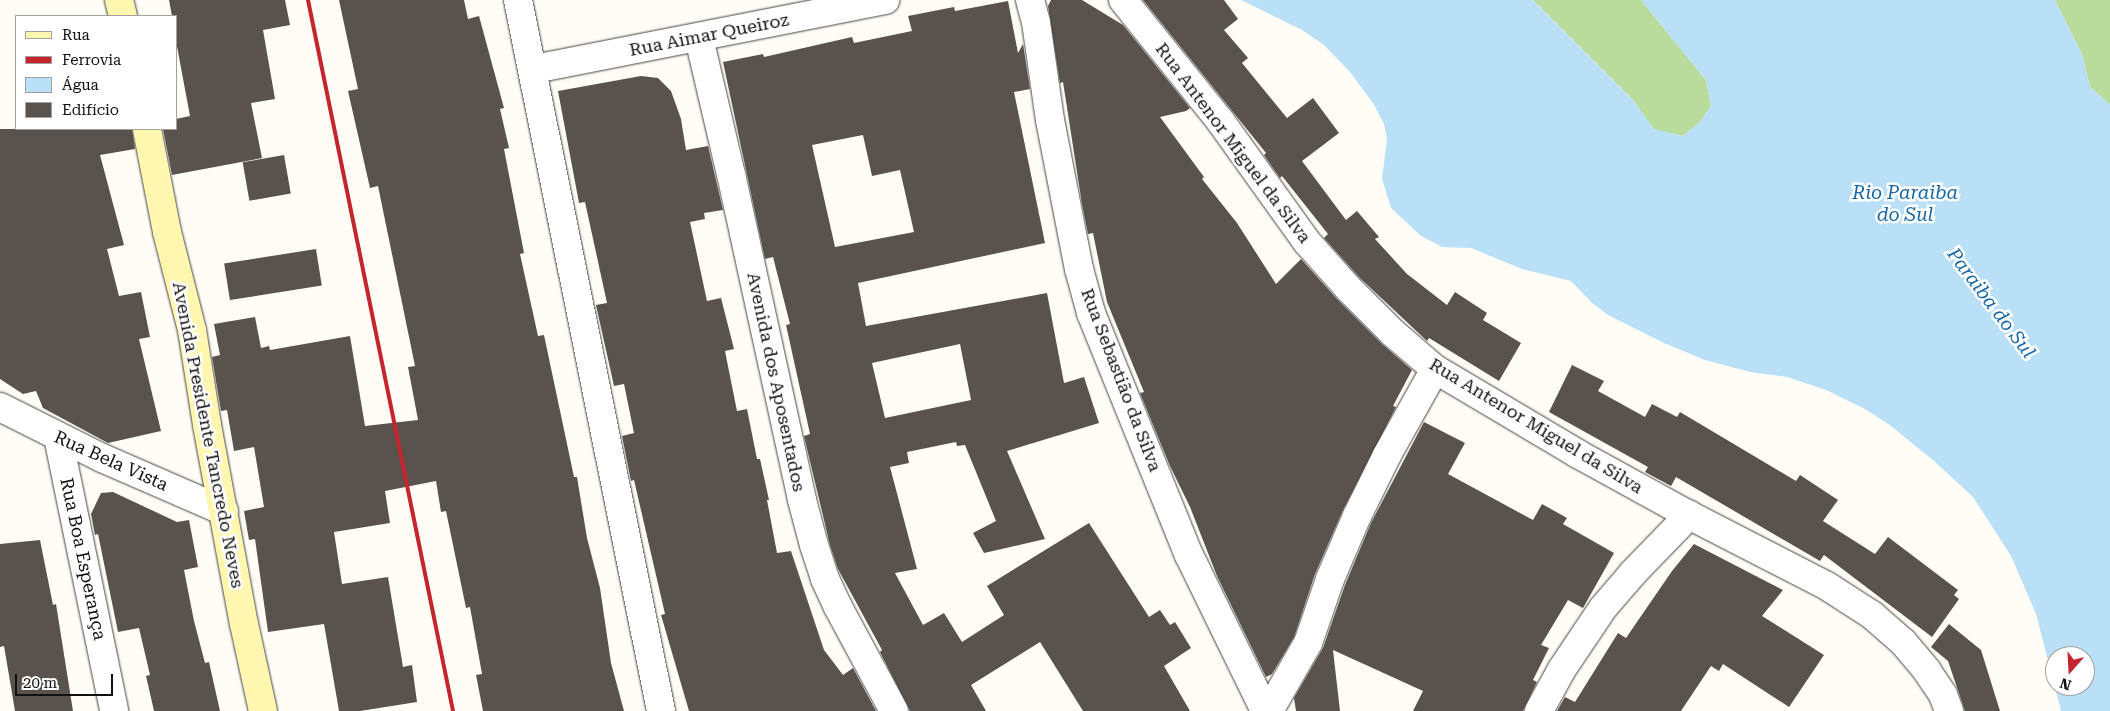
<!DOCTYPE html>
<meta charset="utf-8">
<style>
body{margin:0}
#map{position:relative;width:2110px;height:711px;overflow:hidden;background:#fffdf5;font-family:"Roboto Serif",serif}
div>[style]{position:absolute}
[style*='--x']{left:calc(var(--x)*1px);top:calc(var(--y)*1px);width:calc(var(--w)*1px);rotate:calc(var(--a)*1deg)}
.forest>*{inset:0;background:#b9dc9c}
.water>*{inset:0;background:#b9e0f7}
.building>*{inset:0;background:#5a524d;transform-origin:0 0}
.roads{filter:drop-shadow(0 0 1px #444) drop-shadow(0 0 1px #444)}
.street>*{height:28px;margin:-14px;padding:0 14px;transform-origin:14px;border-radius:14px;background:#fff}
.secondary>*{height:28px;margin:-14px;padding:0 14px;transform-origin:14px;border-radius:14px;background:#fff6b0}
.rail>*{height:4px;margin:-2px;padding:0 2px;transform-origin:2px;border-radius:2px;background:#c4262e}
span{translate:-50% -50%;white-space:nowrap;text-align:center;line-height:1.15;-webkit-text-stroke:5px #fff;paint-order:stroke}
.street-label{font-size:18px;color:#111}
.water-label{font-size:19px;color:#1768a6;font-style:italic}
.legend{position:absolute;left:15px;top:15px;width:162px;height:115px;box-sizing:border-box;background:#fff;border:1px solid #a0a0a0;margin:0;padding:6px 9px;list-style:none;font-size:15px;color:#111}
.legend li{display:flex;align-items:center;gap:10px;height:25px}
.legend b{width:25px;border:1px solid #a0a0a0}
.north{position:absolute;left:2045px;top:646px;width:50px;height:50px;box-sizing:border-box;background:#fff;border:1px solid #a0a0a0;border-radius:50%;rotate:199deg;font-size:14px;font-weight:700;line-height:20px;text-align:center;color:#111}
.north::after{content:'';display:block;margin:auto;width:18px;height:22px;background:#c4262e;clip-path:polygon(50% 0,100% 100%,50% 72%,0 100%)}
.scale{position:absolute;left:15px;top:674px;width:98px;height:22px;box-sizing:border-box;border:2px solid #111;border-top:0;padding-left:6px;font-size:15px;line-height:18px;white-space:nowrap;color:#111;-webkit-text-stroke:4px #fff;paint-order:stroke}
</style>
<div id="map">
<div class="forest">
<div style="clip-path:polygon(1533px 0,1641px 0,1706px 80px,1711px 106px,1700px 122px,1683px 136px,1654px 130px,1633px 100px)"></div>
<div style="clip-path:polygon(2055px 0,2110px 0,2110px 105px,2090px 87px,2082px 54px)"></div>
</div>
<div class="water">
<div style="clip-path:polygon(evenodd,1241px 0,1533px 0,1633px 100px,1654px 129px,1683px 136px,1700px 122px,1711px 106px,1706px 80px,1641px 0,2055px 0,2082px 54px,2090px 87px,2110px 105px,2110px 711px,2061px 711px,2036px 614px,2011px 556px,1973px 497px,1934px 461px,1891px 426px,1865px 409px,1826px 390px,1787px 377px,1750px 372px,1705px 360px,1664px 343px,1608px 315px,1592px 303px,1571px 281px,1522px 269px,1471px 248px,1442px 247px,1421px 236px,1391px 208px,1382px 179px,1387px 139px,1384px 124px,1373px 103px,1350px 72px,1324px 45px,1302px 30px,1241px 0,2055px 656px,2085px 656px,2085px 686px,2055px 686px,2055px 656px)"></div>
</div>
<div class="building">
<div style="clip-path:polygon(169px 0,285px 0,290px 25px,263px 30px,275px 99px,251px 103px,262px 158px,172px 175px,163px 129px,176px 129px,176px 119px,190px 116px,176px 41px,176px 16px,172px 16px)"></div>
<div style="clip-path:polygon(339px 0,464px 0,468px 19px,479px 16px,504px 108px,500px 109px,509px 148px,504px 149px,524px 253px,520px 254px,538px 336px,544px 335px,574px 477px,577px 477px,587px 538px,600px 588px,611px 663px,624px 711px,483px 711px,476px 675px,482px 674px,470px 607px,466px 608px,446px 511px,441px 512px,436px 481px,385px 491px,390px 523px,334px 532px,342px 584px,388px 577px,403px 667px,412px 665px,417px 702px,360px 711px,339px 711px,324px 624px,268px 632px,255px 539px,249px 540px,244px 511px,264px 507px,254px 447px,234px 451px,227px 410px,221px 411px,212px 357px,220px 355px,214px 324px,255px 317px,261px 348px,269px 346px,270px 350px,350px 336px,365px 426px,418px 420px,408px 367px,415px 366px,378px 186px,370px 188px,348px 91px,358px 89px)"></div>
<div style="clip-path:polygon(1051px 0,1082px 0,1123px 25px,1190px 108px,1186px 111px,1160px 117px,1204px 177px,1202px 179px,1237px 223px,1276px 284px,1301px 259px,1337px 299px,1382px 344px,1412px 370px,1393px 406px,1396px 407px,1343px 510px,1315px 574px,1294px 637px,1272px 674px,1266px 677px,1217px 576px,1190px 507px,1170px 466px,1140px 393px,1144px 392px,1107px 302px,1093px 233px,1088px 234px,1082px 204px,1063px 82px,1060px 83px,1048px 6px)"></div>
<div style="clip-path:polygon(1143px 0,1224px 0,1238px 19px,1224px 30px,1248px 58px,1242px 63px,1287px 118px,1313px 98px,1339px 133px,1302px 161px,1346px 220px,1357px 211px,1379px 237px,1375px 239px,1407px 274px,1447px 305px,1455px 292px,1487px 313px,1483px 320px,1521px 343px,1499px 381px,1429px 338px,1427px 341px,1359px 277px,1324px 238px,1328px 234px,1282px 176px,1280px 178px,1264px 155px,1266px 153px)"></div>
<div style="clip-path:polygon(evenodd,1008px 1px,1018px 53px,1023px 44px,1030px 89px,1014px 92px,1045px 243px,858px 283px,866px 326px,1047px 293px,1064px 383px,1084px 377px,1099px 423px,1007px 451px,1045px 539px,984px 553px,973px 533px,996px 521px,965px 445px,957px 446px,956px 442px,907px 452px,909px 463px,890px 467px,917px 569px,895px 573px,923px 625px,944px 613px,962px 642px,1004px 615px,987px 586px,1089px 523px,1149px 617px,1160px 610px,1170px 625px,1175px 622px,1191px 648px,1164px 666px,1190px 711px,1083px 711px,1040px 642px,971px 685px,986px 711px,910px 711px,880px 652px,882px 650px,838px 569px,830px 545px,804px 436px,810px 434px,786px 325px,790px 324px,773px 257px,765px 259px,723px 62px,763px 54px,764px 57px,852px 37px,854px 43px,912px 31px,908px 16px,954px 7px,955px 11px,1008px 1px,863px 135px,872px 176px,900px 170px,914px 232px,835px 247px,812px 145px,863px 135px,1008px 1px,960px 344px,971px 400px,885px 418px,872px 363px,960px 344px)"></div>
<div style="clip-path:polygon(641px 76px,658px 78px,671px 91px,681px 119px,686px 150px,708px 146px,723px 210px,704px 213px,705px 219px,690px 222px,707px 301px,721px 298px,734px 349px,725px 351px,737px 411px,747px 409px,757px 459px,760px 459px,769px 500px,767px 500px,777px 553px,791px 551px,824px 650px,843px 675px,853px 668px,876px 711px,689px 711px,661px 615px,665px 614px,634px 480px,631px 481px,622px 436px,634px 433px,624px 384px,614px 386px,596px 305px,607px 303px,585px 202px,579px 203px,558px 91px)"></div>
<div style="clip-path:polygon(0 129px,132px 129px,135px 149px,100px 155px,124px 245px,107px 249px,119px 296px,141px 292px,150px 337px,139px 339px,161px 431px,108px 443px,43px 408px,36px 391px,23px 394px,0 379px)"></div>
<div style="left:284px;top:155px;width:39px;height:42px;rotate:80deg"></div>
<div style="left:316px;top:249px;width:37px;height:93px;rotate:81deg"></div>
<div style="clip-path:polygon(1572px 365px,1604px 381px,1598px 391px,1645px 417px,1652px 404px,1677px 417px,1680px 412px,1796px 481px,1800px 475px,1838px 500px,1823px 521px,1875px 554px,1888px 537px,1958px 590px,1954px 595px,1959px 599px,1932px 637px,1824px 555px,1820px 561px,1676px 477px,1671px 486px,1645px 472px,1648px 467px,1549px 412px)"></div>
<div style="clip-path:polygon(1424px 422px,1465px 443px,1448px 474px,1533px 520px,1542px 504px,1567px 518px,1563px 524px,1614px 553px,1583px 608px,1568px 600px,1541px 645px,1549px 648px,1533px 680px,1537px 682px,1523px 711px,1413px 711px,1423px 691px,1333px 650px,1340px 711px,1296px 711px,1294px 698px,1323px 648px,1345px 585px,1371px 523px)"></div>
<div style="clip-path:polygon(113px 492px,177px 522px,189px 520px,198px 567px,184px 570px,194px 621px,205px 663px,209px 662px,220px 711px,154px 711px,146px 676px,150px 675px,139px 628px,118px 632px,98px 534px,95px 535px,91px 514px,101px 493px)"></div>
<div style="clip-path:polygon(40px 540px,53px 605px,56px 604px,73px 711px,15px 711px,4px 646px,0 647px,0 544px)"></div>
<div style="clip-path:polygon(1694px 544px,1783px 590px,1762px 616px,1824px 655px,1789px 707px,1723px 664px,1719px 671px,1711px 666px,1681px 711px,1557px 711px,1565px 697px,1575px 702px,1618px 633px,1626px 638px,1672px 571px)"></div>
<div style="clip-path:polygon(1949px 624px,1981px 650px,2000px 711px,1965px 711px,1948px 661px,1931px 647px)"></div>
</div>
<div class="roads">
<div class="street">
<div style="--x:518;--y:0;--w:725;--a:78.63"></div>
<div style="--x:1030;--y:0;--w:23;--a:75"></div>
<div style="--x:1036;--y:22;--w:99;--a:81.9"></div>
<div style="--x:1050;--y:120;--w:152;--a:79"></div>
<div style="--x:1079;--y:269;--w:46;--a:74.7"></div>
<div style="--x:1091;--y:313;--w:261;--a:68"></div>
<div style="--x:1189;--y:555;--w:174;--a:64"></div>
<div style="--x:1123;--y:0;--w:156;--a:51.2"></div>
<div style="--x:1221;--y:122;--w:148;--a:54.4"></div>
<div style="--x:1307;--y:242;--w:62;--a:48.3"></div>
<div style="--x:1348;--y:288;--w:64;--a:45"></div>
<div style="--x:1393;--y:333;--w:55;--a:40.6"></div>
<div style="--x:1435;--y:369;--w:166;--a:30.7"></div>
<div style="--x:1578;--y:454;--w:127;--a:28.8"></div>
<div style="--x:1689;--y:515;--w:155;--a:27.2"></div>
<div style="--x:1827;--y:586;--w:54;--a:32.8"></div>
<div style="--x:1872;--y:615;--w:41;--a:41.1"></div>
<div style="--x:1903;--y:642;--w:38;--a:50"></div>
<div style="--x:1927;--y:671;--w:29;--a:56"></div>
<div style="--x:1943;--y:695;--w:17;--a:69"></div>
<div style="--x:699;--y:38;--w:140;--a:76.8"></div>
<div style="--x:731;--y:174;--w:334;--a:77.7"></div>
<div style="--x:802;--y:500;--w:47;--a:75.1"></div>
<div style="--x:814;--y:545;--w:36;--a:72"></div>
<div style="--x:825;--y:579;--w:31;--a:65"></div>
<div style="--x:838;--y:607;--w:118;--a:61.7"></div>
<div style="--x:534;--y:69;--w:358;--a:-11.1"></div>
<div style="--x:0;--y:407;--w:114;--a:26.6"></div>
<div style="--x:102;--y:458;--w:133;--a:23.5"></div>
<div style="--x:58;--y:437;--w:280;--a:78.4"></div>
<div style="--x:1269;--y:711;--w:78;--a:-60.2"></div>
<div style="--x:1308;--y:643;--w:68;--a:-71"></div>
<div style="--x:1330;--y:579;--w:69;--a:-66.8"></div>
<div style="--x:1357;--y:516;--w:68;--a:-63.8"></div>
<div style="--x:1387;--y:455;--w:98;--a:-60.8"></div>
<div style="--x:1539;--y:711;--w:48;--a:-61.3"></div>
<div style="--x:1562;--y:669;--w:73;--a:-56.1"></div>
<div style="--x:1603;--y:608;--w:46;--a:-49.4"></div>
<div style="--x:1633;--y:573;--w:81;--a:-46"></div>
</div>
<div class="secondary">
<div style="--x:119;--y:0;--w:16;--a:76"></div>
<div style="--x:147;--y:129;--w:105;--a:79"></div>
<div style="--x:167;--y:232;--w:101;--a:75.7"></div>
<div style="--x:192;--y:330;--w:96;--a:81"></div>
<div style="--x:207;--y:425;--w:202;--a:79.5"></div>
<div style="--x:244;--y:624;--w:89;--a:77.7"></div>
</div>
</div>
<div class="rail">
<div style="--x:308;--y:0;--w:726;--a:78.47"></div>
</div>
<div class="street-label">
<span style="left:709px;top:35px;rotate:-11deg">Rua Aimar Queiroz</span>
<span style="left:1233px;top:143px;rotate:53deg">Rua Antenor Miguel da Silva</span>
<span style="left:1121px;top:380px;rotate:69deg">Rua Sebastião da Silva</span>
<span style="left:776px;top:382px;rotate:78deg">Avenida dos Aposentados</span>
<span style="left:1536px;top:426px;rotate:31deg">Rua Antenor Miguel da Silva</span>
<span style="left:208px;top:435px;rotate:79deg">Avenida Presidente Tancredo Neves</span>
<span style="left:111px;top:461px;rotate:24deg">Rua Bela Vista</span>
<span style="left:83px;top:559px;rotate:78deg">Rua Boa Esperança</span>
</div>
<div class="water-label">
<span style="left:1905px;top:204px">Rio Paraiba<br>do Sul</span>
<span style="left:1991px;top:303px;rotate:53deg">Paraiba do Sul</span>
</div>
<ul class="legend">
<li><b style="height:6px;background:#fff6b0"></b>Rua</li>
<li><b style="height:6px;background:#c4262e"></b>Ferrovia</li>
<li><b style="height:14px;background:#b9e0f7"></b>Água</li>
<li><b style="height:14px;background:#5a524d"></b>Edifício</li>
</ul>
<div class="north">N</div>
<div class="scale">20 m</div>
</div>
